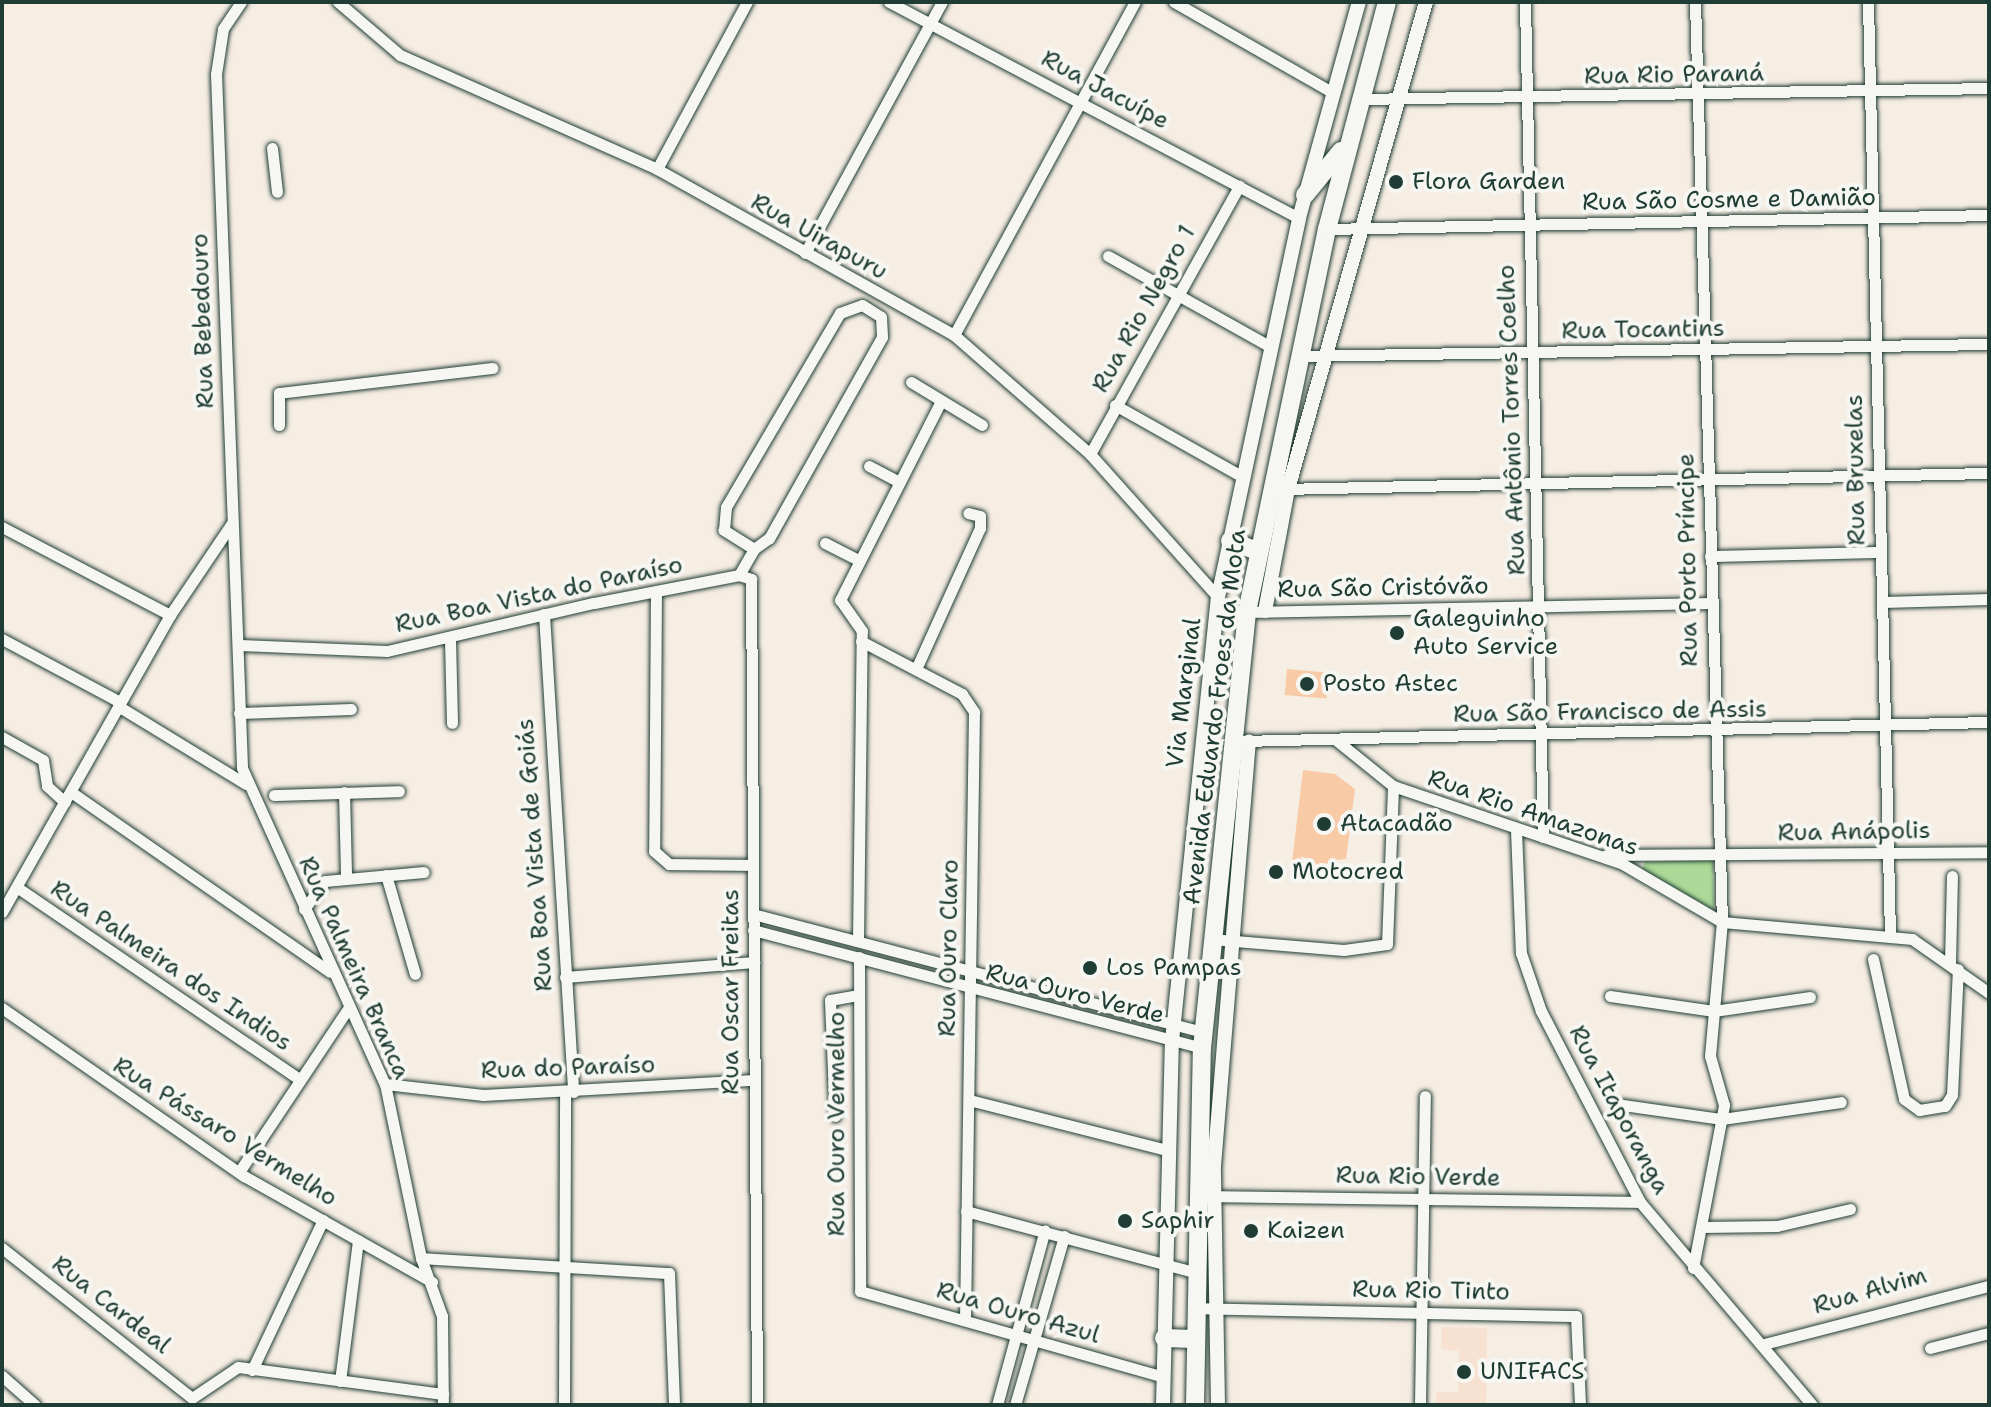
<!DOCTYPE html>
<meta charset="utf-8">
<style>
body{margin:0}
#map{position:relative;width:1991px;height:1407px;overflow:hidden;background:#f6ede3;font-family:"Shantell Sans",sans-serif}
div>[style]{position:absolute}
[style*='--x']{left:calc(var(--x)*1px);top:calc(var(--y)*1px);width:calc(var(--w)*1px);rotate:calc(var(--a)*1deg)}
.built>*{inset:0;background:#f7e2d1}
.green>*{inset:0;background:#adda99}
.building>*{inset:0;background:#f8caa6;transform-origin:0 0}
.roads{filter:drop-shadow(0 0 2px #1f3d34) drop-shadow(0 0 2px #1f3d34)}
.minor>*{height:11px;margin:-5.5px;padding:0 5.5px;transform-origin:5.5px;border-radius:5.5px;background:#f6f6f2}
.tertiary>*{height:14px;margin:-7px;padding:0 7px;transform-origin:7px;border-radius:7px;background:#f6f6f2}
.trunk>*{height:18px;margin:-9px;padding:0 9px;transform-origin:9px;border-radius:9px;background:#f6f6f2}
.dots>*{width:22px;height:22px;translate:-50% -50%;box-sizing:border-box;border:4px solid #f6f6f2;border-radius:50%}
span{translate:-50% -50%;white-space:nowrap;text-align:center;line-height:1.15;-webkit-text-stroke:8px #f6f6f2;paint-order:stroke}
.street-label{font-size:24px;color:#1f3d34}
.poi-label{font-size:24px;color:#1f3d34}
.left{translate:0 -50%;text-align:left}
.frame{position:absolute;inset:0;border:4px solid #1f3d34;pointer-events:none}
</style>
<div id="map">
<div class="built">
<div style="clip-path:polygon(1442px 1327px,1487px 1328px,1486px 1405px,1436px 1405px,1436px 1392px,1458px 1392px,1459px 1351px,1441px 1349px)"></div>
</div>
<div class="green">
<div style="clip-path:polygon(1713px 860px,1714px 915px,1642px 869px,1645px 862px)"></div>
</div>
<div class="building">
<div style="left:1287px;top:669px;width:42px;height:26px;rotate:5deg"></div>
<div style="clip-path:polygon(1303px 770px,1335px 774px,1355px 789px,1346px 859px,1336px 860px,1337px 870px,1292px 862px)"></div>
</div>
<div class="roads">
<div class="minor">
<div style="--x:241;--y:2;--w:32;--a:124"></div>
<div style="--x:223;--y:29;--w:46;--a:98.8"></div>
<div style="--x:216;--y:74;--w:694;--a:87.85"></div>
<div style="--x:242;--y:768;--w:347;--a:65.7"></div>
<div style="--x:385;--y:1084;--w:178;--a:78.3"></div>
<div style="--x:421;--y:1258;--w:62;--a:70.1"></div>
<div style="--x:442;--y:1316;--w:89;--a:89.4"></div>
<div style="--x:338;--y:2;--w:82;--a:40.5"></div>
<div style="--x:400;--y:55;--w:281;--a:23.9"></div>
<div style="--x:657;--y:169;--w:340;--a:29.2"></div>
<div style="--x:954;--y:335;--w:181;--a:41.2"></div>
<div style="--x:1090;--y:454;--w:192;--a:48.2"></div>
<div style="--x:889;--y:2;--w:463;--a:27.8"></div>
<div style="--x:1174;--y:2;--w:182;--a:29.7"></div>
<div style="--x:1525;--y:2;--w:835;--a:88.77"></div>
<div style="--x:1868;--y:2;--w:935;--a:88.65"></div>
<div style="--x:1360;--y:99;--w:629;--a:-1"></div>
<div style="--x:272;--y:148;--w:44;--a:83.5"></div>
<div style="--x:657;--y:169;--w:190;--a:-61.7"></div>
<div style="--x:1327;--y:229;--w:662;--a:-1.21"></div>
<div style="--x:805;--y:253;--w:286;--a:-61.4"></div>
<div style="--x:1108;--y:256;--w:187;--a:29.2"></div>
<div style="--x:862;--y:305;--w:22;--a:32"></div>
<div style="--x:881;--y:317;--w:20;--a:87"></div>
<div style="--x:882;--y:337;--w:231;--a:119.3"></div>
<div style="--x:769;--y:538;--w:19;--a:144"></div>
<div style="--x:754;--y:549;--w:36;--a:-148"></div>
<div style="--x:724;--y:530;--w:23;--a:-85"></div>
<div style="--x:726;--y:507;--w:225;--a:-59.6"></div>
<div style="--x:840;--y:313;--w:23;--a:-20"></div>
<div style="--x:954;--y:335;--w:379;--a:-61.5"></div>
<div style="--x:1299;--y:356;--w:690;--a:-1"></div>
<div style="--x:911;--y:382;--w:83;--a:31.2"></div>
<div style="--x:1115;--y:405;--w:147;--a:29.4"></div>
<div style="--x:279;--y:425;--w:32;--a:-90"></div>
<div style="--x:279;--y:393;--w:215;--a:-6.7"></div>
<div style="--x:1090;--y:454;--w:307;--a:-60.9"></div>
<div style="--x:869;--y:466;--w:34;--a:28"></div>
<div style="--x:1282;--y:489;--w:707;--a:-1.3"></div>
<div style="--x:2;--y:527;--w:190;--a:27.6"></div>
<div style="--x:825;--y:543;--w:36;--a:27"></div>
<div style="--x:1710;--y:556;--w:169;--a:-1.4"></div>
<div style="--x:739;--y:575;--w:30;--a:-60"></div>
<div style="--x:656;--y:591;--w:260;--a:90.4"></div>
<div style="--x:654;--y:851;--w:20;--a:41"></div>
<div style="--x:669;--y:864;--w:84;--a:0.7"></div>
<div style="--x:1883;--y:602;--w:106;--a:-1.6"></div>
<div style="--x:1247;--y:612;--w:463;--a:-1.1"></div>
<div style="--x:544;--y:614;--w:479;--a:86.5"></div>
<div style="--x:2;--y:639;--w:134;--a:28.1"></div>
<div style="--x:450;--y:640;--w:83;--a:88.6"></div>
<div style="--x:861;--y:641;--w:114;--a:27.7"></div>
<div style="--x:962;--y:694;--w:22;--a:56"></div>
<div style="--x:974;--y:712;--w:608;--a:90.85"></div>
<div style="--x:240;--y:645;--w:147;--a:2.3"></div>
<div style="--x:387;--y:651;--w:212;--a:-13.1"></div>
<div style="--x:594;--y:603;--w:148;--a:-10.9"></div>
<div style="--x:739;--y:575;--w:13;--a:18"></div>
<div style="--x:751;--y:579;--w:826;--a:89.58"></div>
<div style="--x:916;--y:669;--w:155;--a:-65.6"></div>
<div style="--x:980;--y:528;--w:12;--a:-90"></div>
<div style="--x:980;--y:516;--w:12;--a:-166"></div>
<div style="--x:118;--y:706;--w:150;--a:31.4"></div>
<div style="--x:239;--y:713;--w:112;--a:-2"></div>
<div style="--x:2;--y:737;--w:47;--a:29.3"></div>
<div style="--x:43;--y:760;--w:26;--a:81"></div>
<div style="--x:47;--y:786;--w:24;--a:42"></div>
<div style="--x:1336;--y:740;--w:73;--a:38.9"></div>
<div style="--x:1393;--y:786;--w:241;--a:18.7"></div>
<div style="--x:1621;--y:863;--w:117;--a:30.3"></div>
<div style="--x:1722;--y:922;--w:191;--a:5.1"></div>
<div style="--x:1912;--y:939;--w:94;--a:35"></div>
<div style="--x:1242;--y:741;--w:747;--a:-1.46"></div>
<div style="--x:71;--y:792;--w:315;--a:34.8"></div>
<div style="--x:344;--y:792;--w:84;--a:88.6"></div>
<div style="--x:274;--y:795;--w:125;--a:-1.8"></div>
<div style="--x:1516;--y:830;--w:123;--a:87.7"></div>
<div style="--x:1521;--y:953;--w:61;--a:71"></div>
<div style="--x:1541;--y:1011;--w:215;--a:62.6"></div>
<div style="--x:1640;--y:1202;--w:266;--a:49.7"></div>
<div style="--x:1606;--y:855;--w:383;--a:-0.4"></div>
<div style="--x:386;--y:875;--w:103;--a:73.7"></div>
<div style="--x:18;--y:888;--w:341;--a:34.2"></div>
<div style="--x:304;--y:909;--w:35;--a:-53"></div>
<div style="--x:325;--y:881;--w:99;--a:-5.2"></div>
<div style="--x:2;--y:912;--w:341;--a:-60.5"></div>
<div style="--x:170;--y:615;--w:111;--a:-56"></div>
<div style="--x:753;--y:914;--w:465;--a:14.7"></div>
<div style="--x:753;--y:930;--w:464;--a:14.7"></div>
<div style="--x:1211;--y:939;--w:133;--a:4.7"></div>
<div style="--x:1344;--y:950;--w:43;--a:-7.9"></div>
<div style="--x:1387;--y:944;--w:158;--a:-87.8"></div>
<div style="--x:858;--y:941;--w:310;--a:-89.3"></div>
<div style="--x:862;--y:631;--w:38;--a:-125"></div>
<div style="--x:840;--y:600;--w:223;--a:-63.1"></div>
<div style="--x:859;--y:957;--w:334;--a:89.8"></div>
<div style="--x:860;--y:1291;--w:315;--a:15.8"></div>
<div style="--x:1873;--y:959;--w:143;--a:77.5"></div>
<div style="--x:1904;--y:1099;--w:19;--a:36"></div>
<div style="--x:1919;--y:1110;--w:26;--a:-9"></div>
<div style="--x:1945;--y:1106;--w:13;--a:-58"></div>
<div style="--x:1952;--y:1095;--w:126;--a:-87.3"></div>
<div style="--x:1950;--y:963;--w:87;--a:-88.7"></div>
<div style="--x:565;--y:977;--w:190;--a:-4.5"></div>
<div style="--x:1610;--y:996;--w:105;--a:8.2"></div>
<div style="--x:1714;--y:1011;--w:89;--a:-84.9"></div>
<div style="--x:1722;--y:922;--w:920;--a:-91.68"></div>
<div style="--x:2;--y:1008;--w:295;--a:34.8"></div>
<div style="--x:244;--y:1176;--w:216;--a:29.4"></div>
<div style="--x:385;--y:1084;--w:99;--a:6.4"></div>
<div style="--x:483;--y:1095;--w:271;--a:-3.2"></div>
<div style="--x:969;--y:1100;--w:203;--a:14.2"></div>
<div style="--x:1616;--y:1104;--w:107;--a:8.1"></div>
<div style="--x:1722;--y:1119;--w:120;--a:-8.1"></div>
<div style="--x:835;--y:1116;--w:116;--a:-92.5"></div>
<div style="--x:830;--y:1000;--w:28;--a:-10"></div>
<div style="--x:239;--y:1172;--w:198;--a:-56.3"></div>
<div style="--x:1208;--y:1196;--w:432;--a:0.8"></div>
<div style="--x:966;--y:1211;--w:236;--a:15"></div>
<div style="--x:1702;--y:1227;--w:75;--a:-0.8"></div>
<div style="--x:1777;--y:1226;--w:75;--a:-13.1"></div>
<div style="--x:2;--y:1248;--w:242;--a:38.3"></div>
<div style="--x:421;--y:1258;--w:248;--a:3.5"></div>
<div style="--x:669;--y:1273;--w:132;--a:87.8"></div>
<div style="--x:1693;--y:1268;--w:166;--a:-79.2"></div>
<div style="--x:1724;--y:1105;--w:51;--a:-105.9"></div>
<div style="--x:1710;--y:1056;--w:45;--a:-84.9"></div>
<div style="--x:1714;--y:1011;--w:97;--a:-8.3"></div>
<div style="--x:1193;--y:1308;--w:383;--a:1.2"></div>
<div style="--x:1576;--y:1316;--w:89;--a:87.4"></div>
<div style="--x:1764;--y:1344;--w:232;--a:-14.5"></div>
<div style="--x:1930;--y:1348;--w:61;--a:-14.3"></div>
<div style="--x:252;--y:1370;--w:166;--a:-64.7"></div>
<div style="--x:2;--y:1376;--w:44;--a:41.3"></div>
<div style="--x:340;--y:1381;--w:142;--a:-82.7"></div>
<div style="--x:192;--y:1398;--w:55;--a:-34"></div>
<div style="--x:238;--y:1367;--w:207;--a:7.5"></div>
<div style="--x:564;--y:1405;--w:312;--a:-89.8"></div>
<div style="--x:997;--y:1405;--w:181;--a:-74.7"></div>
<div style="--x:1015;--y:1405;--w:176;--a:-73.8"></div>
<div style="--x:1420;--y:1405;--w:309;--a:-89.1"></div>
</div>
<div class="tertiary">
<div style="--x:1265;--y:611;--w:124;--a:-79.3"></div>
<div style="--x:1288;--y:489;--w:506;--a:-74.18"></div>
<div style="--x:1163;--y:1405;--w:364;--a:-88.6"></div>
<div style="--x:1172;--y:1041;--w:446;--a:-84.1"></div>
<div style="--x:1218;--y:597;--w:388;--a:-77.9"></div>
<div style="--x:1299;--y:218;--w:224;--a:-74.5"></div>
<div style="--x:1218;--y:1405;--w:239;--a:-91"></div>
<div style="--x:1214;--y:1166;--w:426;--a:-85.3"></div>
</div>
<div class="trunk">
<div style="--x:1305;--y:195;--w:57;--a:-50.7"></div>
<div style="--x:1230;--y:541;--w:30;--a:20"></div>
<div style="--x:1164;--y:1338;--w:30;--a:2"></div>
<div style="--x:1195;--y:1405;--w:357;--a:-88.9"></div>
<div style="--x:1202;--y:1048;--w:438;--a:-84.1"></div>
<div style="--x:1247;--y:612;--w:391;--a:-78.2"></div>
<div style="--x:1327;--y:229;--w:235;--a:-75.2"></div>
</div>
</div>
<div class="dots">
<div style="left:1396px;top:182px;background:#1f3d34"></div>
<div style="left:1397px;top:633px;background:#1f3d34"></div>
<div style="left:1307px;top:684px;background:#1f3d34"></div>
<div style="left:1324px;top:824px;background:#1f3d34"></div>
<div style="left:1276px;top:872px;background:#1f3d34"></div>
<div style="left:1090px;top:968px;background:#1f3d34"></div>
<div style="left:1125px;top:1221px;background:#1f3d34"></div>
<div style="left:1251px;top:1231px;background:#1f3d34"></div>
<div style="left:1464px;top:1372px;background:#1f3d34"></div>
</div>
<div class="street-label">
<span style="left:1674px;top:75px;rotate:-1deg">Rua Rio Paraná</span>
<span style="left:1105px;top:90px;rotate:28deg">Rua Jacuípe</span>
<span style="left:1729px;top:200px;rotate:-1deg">Rua São Cosme e Damião</span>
<span style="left:819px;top:237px;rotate:29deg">Rua Uirapuru</span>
<span style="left:1144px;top:309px;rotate:-61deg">Rua Rio Negro 1</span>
<span style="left:203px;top:321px;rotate:-92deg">Rua Bebedouro</span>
<span style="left:1643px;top:330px;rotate:-1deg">Rua Tocantins</span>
<span style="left:1512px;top:420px;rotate:-92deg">Rua Antônio Torres Coelho</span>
<span style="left:1856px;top:470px;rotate:-91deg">Rua Bruxelas</span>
<span style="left:1688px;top:560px;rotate:-91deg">Rua Porto Príncipe</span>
<span style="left:1383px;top:588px;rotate:-1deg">Rua São Cristóvão</span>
<span style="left:539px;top:595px;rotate:-12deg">Rua Boa Vista do Paraíso</span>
<span style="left:1184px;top:693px;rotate:-83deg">Via Marginal</span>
<span style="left:1610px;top:712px;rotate:-1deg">Rua São Francisco de Assis</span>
<span style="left:1215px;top:717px;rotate:-83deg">Avenida Eduardo Froes da Mota</span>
<span style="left:1533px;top:813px;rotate:19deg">Rua Rio Amazonas</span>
<span style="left:1854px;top:832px;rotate:-1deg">Rua Anápolis</span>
<span style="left:535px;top:855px;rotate:-94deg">Rua Boa Vista de Goiás</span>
<span style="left:949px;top:948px;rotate:-89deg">Rua Ouro Claro</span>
<span style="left:171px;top:966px;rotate:34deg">Rua Palmeira dos Indios</span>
<span style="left:354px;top:968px;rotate:66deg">Rua Palmeira Branca</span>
<span style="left:731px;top:992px;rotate:-90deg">Rua Oscar Freitas</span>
<span style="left:1075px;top:994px;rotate:14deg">Rua Ouro Verde</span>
<span style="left:568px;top:1068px;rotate:-2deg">Rua do Paraíso</span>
<span style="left:1619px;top:1110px;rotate:62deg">Rua Itaporanga</span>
<span style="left:837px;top:1124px;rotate:-90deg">Rua Ouro Vermelho</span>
<span style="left:225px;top:1132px;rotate:32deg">Rua Pássaro Vermelho</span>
<span style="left:1418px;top:1177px;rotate:1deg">Rua Rio Verde</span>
<span style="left:1431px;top:1291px;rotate:1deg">Rua Rio Tinto</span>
<span style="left:1870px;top:1291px;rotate:-16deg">Rua Alvim</span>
<span style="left:111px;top:1305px;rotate:38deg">Rua Cardeal</span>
<span style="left:1018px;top:1313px;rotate:16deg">Rua Ouro Azul</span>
</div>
<div class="poi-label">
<span class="left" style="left:1412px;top:182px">Flora Garden</span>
<span class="left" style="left:1413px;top:633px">Galeguinho<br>Auto Service</span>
<span class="left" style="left:1323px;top:684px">Posto Astec</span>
<span class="left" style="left:1340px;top:824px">Atacadão</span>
<span class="left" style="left:1292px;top:872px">Motocred</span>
<span class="left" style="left:1106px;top:968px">Los Pampas</span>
<span class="left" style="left:1141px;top:1221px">Saphir</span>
<span class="left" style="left:1267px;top:1231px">Kaizen</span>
<span class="left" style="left:1480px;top:1372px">UNIFACS</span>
</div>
<div class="frame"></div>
</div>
